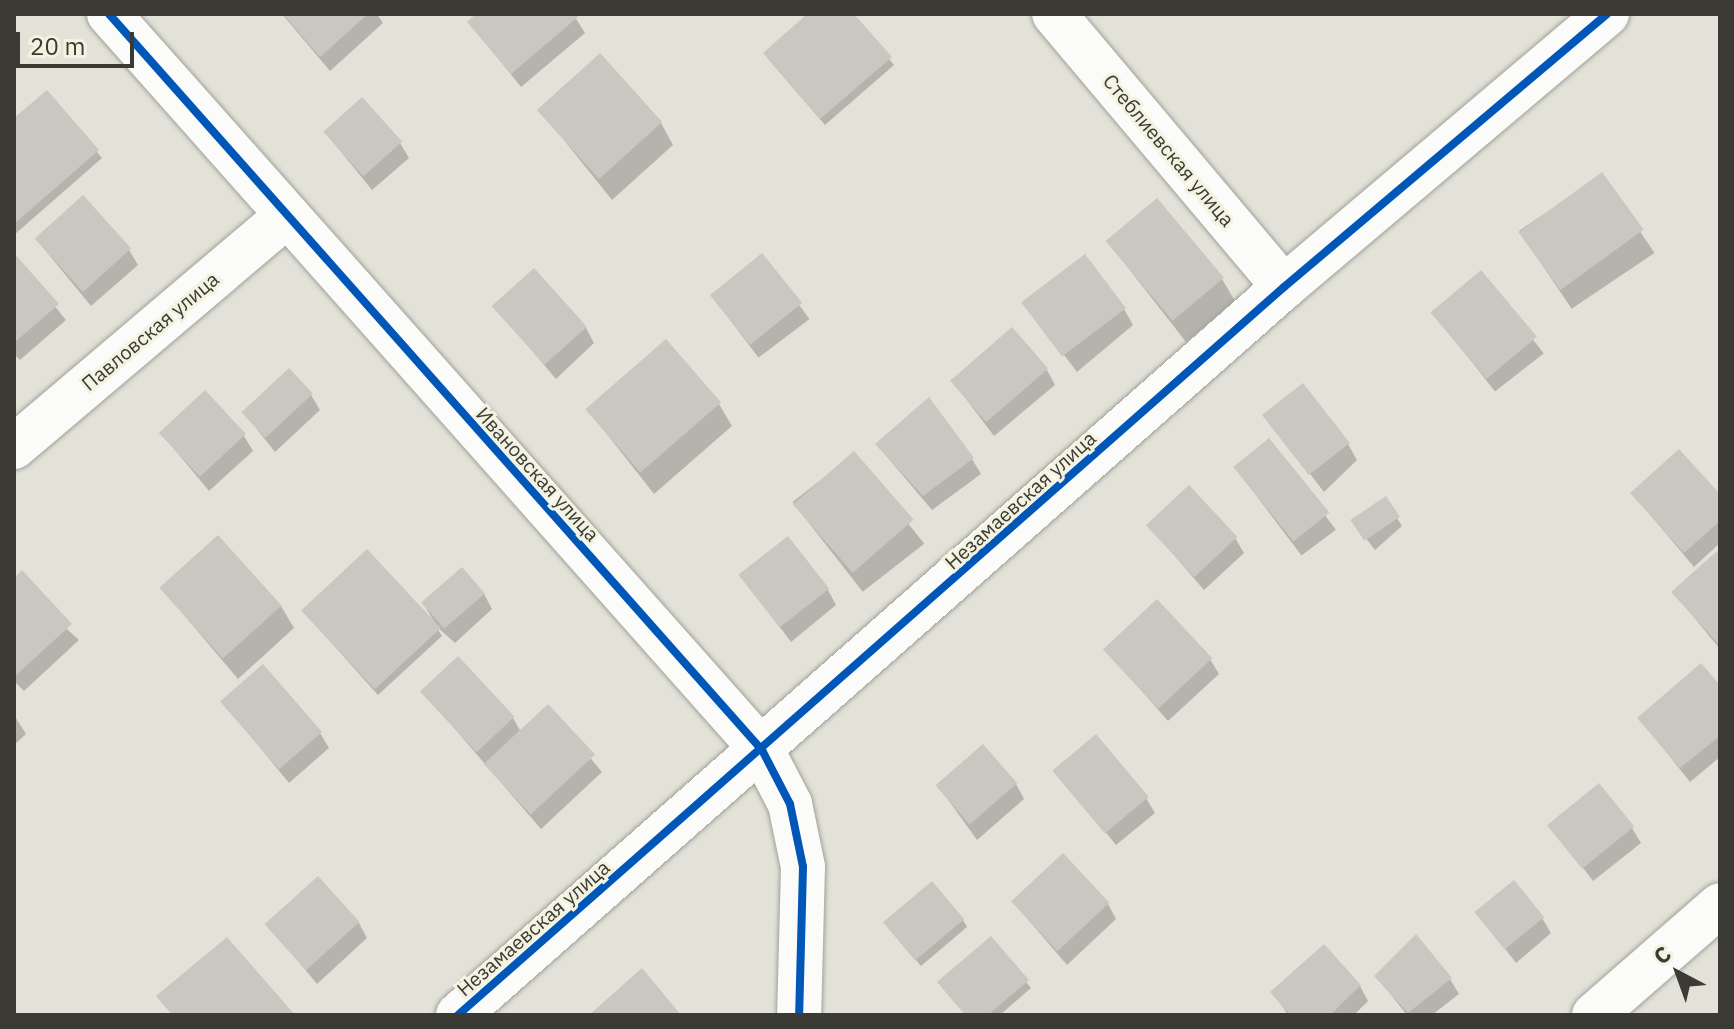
<!DOCTYPE html>
<meta charset="utf-8">
<style>
body{margin:0}
#map{position:relative;width:1734px;height:1029px;overflow:hidden;background:#e2e2d8;font-family:"IBM Plex Sans",sans-serif}
div>[style]{position:absolute}
[style*='--x']{left:calc(var(--x)*1px);top:calc(var(--y)*1px);width:calc(var(--w)*1px);rotate:calc(var(--a)*1deg)}
.shadow>*{inset:0;background:#0003;transform-origin:0 0}
.building>*{inset:0;background:#c8c8c1;transform-origin:0 0}
.roads{filter:drop-shadow(0 0 2px #a1a199) drop-shadow(0 0 2px #a1a199)}
.street>*{height:44px;margin:-22px;padding:0 22px;transform-origin:22px;border-radius:22px;background:#fbfbf9}
.secondary>*{height:44px;margin:-22px;padding:0 22px;transform-origin:22px;border-radius:22px;background:#fbfbf9}
.cycleway>*{height:8px;margin:-4px;padding:0 4px;transform-origin:4px;border-radius:4px;background:#0057b8}
span{translate:-50% -50%;white-space:nowrap;text-align:center;line-height:1.15;-webkit-text-stroke:6px #f3f3e1;paint-order:stroke}
.street-label{font-size:20px;color:#3b3a34}
.frame{position:absolute;inset:0;border:16px solid #3b3a34;pointer-events:none}
.north{position:absolute;left:1638px;top:933px;width:80px;height:80px;-webkit-text-stroke:6px #f3f3e1;paint-order:stroke;rotate:319deg;font-size:22px;font-weight:700;line-height:32px;text-align:center;color:#3b3a34}
.north::after{content:'';display:block;margin:auto;width:28px;height:36px;background:#3b3a34;clip-path:polygon(50% 0,100% 100%,50% 72%,0 100%)}
.scale{position:absolute;left:16px;top:32px;width:118px;height:36px;box-sizing:border-box;border:4px solid #3b3a34;border-top:0;padding-left:10px;font-size:24px;line-height:28px;white-space:nowrap;color:#3b3a34;-webkit-text-stroke:6px #f3f3e1;paint-order:stroke}
</style>
<div id="map">
<div class="shadow">
<div style="clip-path:polygon(282px 14px,377px 14px,383px 23px,330px 71px)"></div>
<div style="clip-path:polygon(479px 14px,573px 14px,585px 33px,521px 87px,469px 22px)"></div>
<div style="clip-path:polygon(810px 14px,852px 14px,894px 65px,825px 125px,769px 60px)"></div>
<div style="clip-path:polygon(47px 93px,102px 158px,14px 235px,14px 121px)"></div>
<div style="clip-path:polygon(539px 109px,661px 123px,673px 145px,612px 200px)"></div>
<div style="clip-path:polygon(325px 132px,400px 143px,409px 158px,372px 190px)"></div>
<div style="left:1602px;top:175px;width:94px;height:100px;rotate:56deg"></div>
<div style="clip-path:polygon(36px 239px,129px 250px,138px 265px,91px 306px)"></div>
<div style="clip-path:polygon(1108px 242px,1222px 279px,1235px 301px,1186px 342px)"></div>
<div style="clip-path:polygon(14px 256px,66px 320px,20px 360px,14px 354px)"></div>
<div style="left:762px;top:256px;width:79px;height:64px;rotate:53deg"></div>
<div style="left:1481px;top:273px;width:102px;height:62px;rotate:52deg"></div>
<div style="clip-path:polygon(1025px 304px,1124px 309px,1133px 325px,1077px 372px)"></div>
<div style="clip-path:polygon(495px 307px,586px 328px,594px 343px,556px 379px)"></div>
<div style="clip-path:polygon(1047px 370px,1055px 385px,994px 436px,951px 379px)"></div>
<div style="clip-path:polygon(311px 395px,320px 410px,275px 452px,244px 413px)"></div>
<div style="clip-path:polygon(719px 404px,732px 426px,654px 494px,588px 410px)"></div>
<div style="clip-path:polygon(1266px 417px,1348px 444px,1357px 460px,1324px 492px)"></div>
<div style="clip-path:polygon(161px 433px,244px 436px,253px 451px,209px 491px)"></div>
<div style="left:1269px;top:441px;width:111px;height:43px;rotate:53deg"></div>
<div style="clip-path:polygon(877px 445px,972px 459px,981px 474px,932px 510px)"></div>
<div style="left:854px;top:454px;width:114px;height:78px;rotate:52deg"></div>
<div style="clip-path:polygon(1632px 493px,1720px 497px,1720px 543px,1694px 567px)"></div>
<div style="clip-path:polygon(1385px 499px,1402px 526px,1375px 550px,1355px 524px)"></div>
<div style="clip-path:polygon(1149px 526px,1235px 538px,1244px 553px,1204px 590px)"></div>
<div style="clip-path:polygon(1720px 557px,1720px 649px,1673px 592px)"></div>
<div style="clip-path:polygon(742px 576px,828px 590px,836px 605px,791px 642px)"></div>
<div style="clip-path:polygon(14px 581px,79px 640px,24px 691px,14px 681px)"></div>
<div style="clip-path:polygon(162px 589px,281px 606px,294px 628px,238px 679px)"></div>
<div style="clip-path:polygon(484px 594px,492px 609px,455px 643px,436px 626px,442px 636px,378px 695px,303px 611px,435px 623px,424px 605px)"></div>
<div style="clip-path:polygon(1105px 649px,1210px 659px,1219px 674px,1168px 721px)"></div>
<div style="clip-path:polygon(1720px 688px,1720px 757px,1690px 782px,1640px 719px)"></div>
<div style="clip-path:polygon(423px 692px,513px 718px,521px 732px,548px 707px,602px 772px,541px 829px)"></div>
<div style="clip-path:polygon(222px 701px,320px 733px,329px 748px,289px 783px)"></div>
<div style="clip-path:polygon(14px 715px,26px 734px,14px 745px)"></div>
<div style="clip-path:polygon(1055px 770px,1146px 798px,1155px 813px,1116px 845px)"></div>
<div style="clip-path:polygon(1016px 784px,1024px 799px,977px 840px,939px 787px)"></div>
<div style="clip-path:polygon(1552px 827px,1632px 828px,1641px 843px,1593px 881px)"></div>
<div style="clip-path:polygon(1013px 902px,1108px 904px,1116px 919px,1067px 965px)"></div>
<div style="clip-path:polygon(1477px 912px,1542px 918px,1551px 933px,1516px 963px)"></div>
<div style="clip-path:polygon(963px 920px,967px 927px,921px 966px,890px 929px)"></div>
<div style="clip-path:polygon(359px 923px,367px 938px,317px 984px,268px 925px)"></div>
<div style="clip-path:polygon(991px 939px,1031px 988px,1000px 1015px,965px 1015px)"></div>
<div style="clip-path:polygon(1376px 976px,1450px 979px,1459px 994px,1432px 1015px,1407px 1015px)"></div>
<div style="clip-path:polygon(1360px 986px,1368px 1001px,1354px 1015px,1288px 1015px,1273px 992px)"></div>
</div>
<div class="building">
<div style="clip-path:polygon(283px 14px,368px 14px,320px 57px)"></div>
<div style="clip-path:polygon(476px 14px,576px 14px,578px 17px,511px 74px,467px 22px)"></div>
<div style="clip-path:polygon(807px 14px,854px 14px,892px 57px,820px 119px,763px 53px)"></div>
<div style="left:600px;top:53px;width:93px;height:85px;rotate:48deg"></div>
<div style="clip-path:polygon(47px 90px,99px 150px,14px 224px,14px 118px)"></div>
<div style="left:362px;top:97px;width:60px;height:52px;rotate:48deg"></div>
<div style="left:1602px;top:172px;width:71px;height:103px;rotate:54deg"></div>
<div style="left:83px;top:195px;width:72px;height:65px;rotate:48deg"></div>
<div style="left:1157px;top:198px;width:104px;height:67px;rotate:50deg"></div>
<div style="clip-path:polygon(14px 253px,59px 304px,14px 343px)"></div>
<div style="left:762px;top:253px;width:64px;height:67px;rotate:51deg"></div>
<div style="left:1085px;top:254px;width:68px;height:80px;rotate:53deg"></div>
<div style="left:534px;top:268px;width:79px;height:57px;rotate:48deg"></div>
<div style="left:1481px;top:270px;width:87px;height:66px;rotate:50deg"></div>
<div style="left:1012px;top:327px;width:55px;height:82px;rotate:49deg"></div>
<div style="left:666px;top:339px;width:84px;height:107px;rotate:49deg"></div>
<div style="left:289px;top:368px;width:35px;height:65px;rotate:47deg"></div>
<div style="left:1303px;top:383px;width:76px;height:52px;rotate:52deg"></div>
<div style="left:205px;top:390px;width:60px;height:63px;rotate:47deg"></div>
<div style="clip-path:polygon(929px 397px,974px 458px,923px 496px,875px 444px)"></div>
<div style="left:1269px;top:438px;width:96px;height:46px;rotate:51deg"></div>
<div style="clip-path:polygon(1679px 449px,1720px 494px,1720px 521px,1684px 553px,1630px 493px)"></div>
<div style="left:854px;top:451px;width:91px;height:81px;rotate:49deg"></div>
<div style="left:1189px;top:485px;width:71px;height:59px;rotate:47deg"></div>
<div style="left:1386px;top:496px;width:25px;height:43px;rotate:56deg"></div>
<div style="left:218px;top:535px;width:95px;height:79px;rotate:48deg"></div>
<div style="left:788px;top:536px;width:67px;height:63px;rotate:52deg"></div>
<div style="left:367px;top:549px;width:108px;height:90px;rotate:47deg"></div>
<div style="clip-path:polygon(1717px 551px,1720px 554px,1720px 646px,1671px 592px)"></div>
<div style="left:462px;top:567px;width:35px;height:54px;rotate:49deg"></div>
<div style="clip-path:polygon(22px 570px,72px 624px,14px 677px,14px 578px)"></div>
<div style="left:1157px;top:599px;width:81px;height:74px;rotate:47deg"></div>
<div style="left:458px;top:656px;width:83px;height:52px;rotate:47deg"></div>
<div style="clip-path:polygon(1701px 663px,1720px 685px,1720px 736px,1680px 768px,1637px 718px)"></div>
<div style="left:263px;top:664px;width:90px;height:57px;rotate:49deg"></div>
<div style="left:548px;top:704px;width:69px;height:88px;rotate:47deg"></div>
<div style="left:1096px;top:734px;width:82px;height:57px;rotate:50deg"></div>
<div style="left:983px;top:744px;width:52px;height:63px;rotate:49deg"></div>
<div style="left:1599px;top:783px;width:56px;height:67px;rotate:51deg"></div>
<div style="left:1063px;top:853px;width:68px;height:71px;rotate:47deg"></div>
<div style="left:318px;top:876px;width:62px;height:72px;rotate:48deg"></div>
<div style="left:1514px;top:880px;width:48px;height:51px;rotate:51deg"></div>
<div style="left:932px;top:881px;width:50px;height:64px;rotate:50deg"></div>
<div style="clip-path:polygon(1416px 934px,1452px 978px,1408px 1013px,1374px 976px)"></div>
<div style="clip-path:polygon(991px 936px,1029px 980px,988px 1015px,965px 1015px,937px 982px)"></div>
<div style="clip-path:polygon(227px 937px,295px 1015px,172px 1015px,156px 996px)"></div>
<div style="clip-path:polygon(1324px 944px,1361px 985px,1330px 1015px,1290px 1015px,1270px 992px)"></div>
<div style="clip-path:polygon(642px 968px,681px 1015px,589px 1015px)"></div>
</div>
<div class="roads">
<div class="street">
<div style="--x:109;--y:14;--w:984;--a:48.42"></div>
<div style="--x:762;--y:750;--w:61;--a:62.6"></div>
<div style="--x:790;--y:804;--w:64;--a:78.3"></div>
<div style="--x:803;--y:867;--w:148;--a:91.5"></div>
<div style="--x:1054;--y:14;--w:357;--a:49.9"></div>
<div style="--x:14;--y:447;--w:357;--a:-40.3"></div>
<div style="--x:458;--y:1015;--w:1101;--a:-41.39"></div>
<div style="--x:1284;--y:287;--w:423;--a:-40.2"></div>
</div>
<div class="secondary">
<div style="--x:1594;--y:1015;--w:167;--a:-41.1"></div>
</div>
</div>
<div class="cycleway">
<div style="--x:109;--y:14;--w:984;--a:48.42"></div>
<div style="--x:762;--y:750;--w:61;--a:62.6"></div>
<div style="--x:790;--y:804;--w:64;--a:78.3"></div>
<div style="--x:803;--y:867;--w:148;--a:91.5"></div>
<div style="--x:458;--y:1015;--w:1101;--a:-41.39"></div>
<div style="--x:1284;--y:287;--w:423;--a:-40.2"></div>
</div>
<div class="street-label">
<span style="left:1169px;top:150px;rotate:50deg">Стеблиевская улица</span>
<span style="left:150px;top:331px;rotate:-40deg">Павловская улица</span>
<span style="left:538px;top:474px;rotate:48deg">Ивановская улица</span>
<span style="left:1020px;top:500px;rotate:-42deg">Незамаевская улица</span>
<span style="left:533px;top:928px;rotate:-41deg">Незамаевская улица</span>
</div>
<div class="frame"></div>
<div class="north">С</div>
<div class="scale">20 m</div>
</div>
